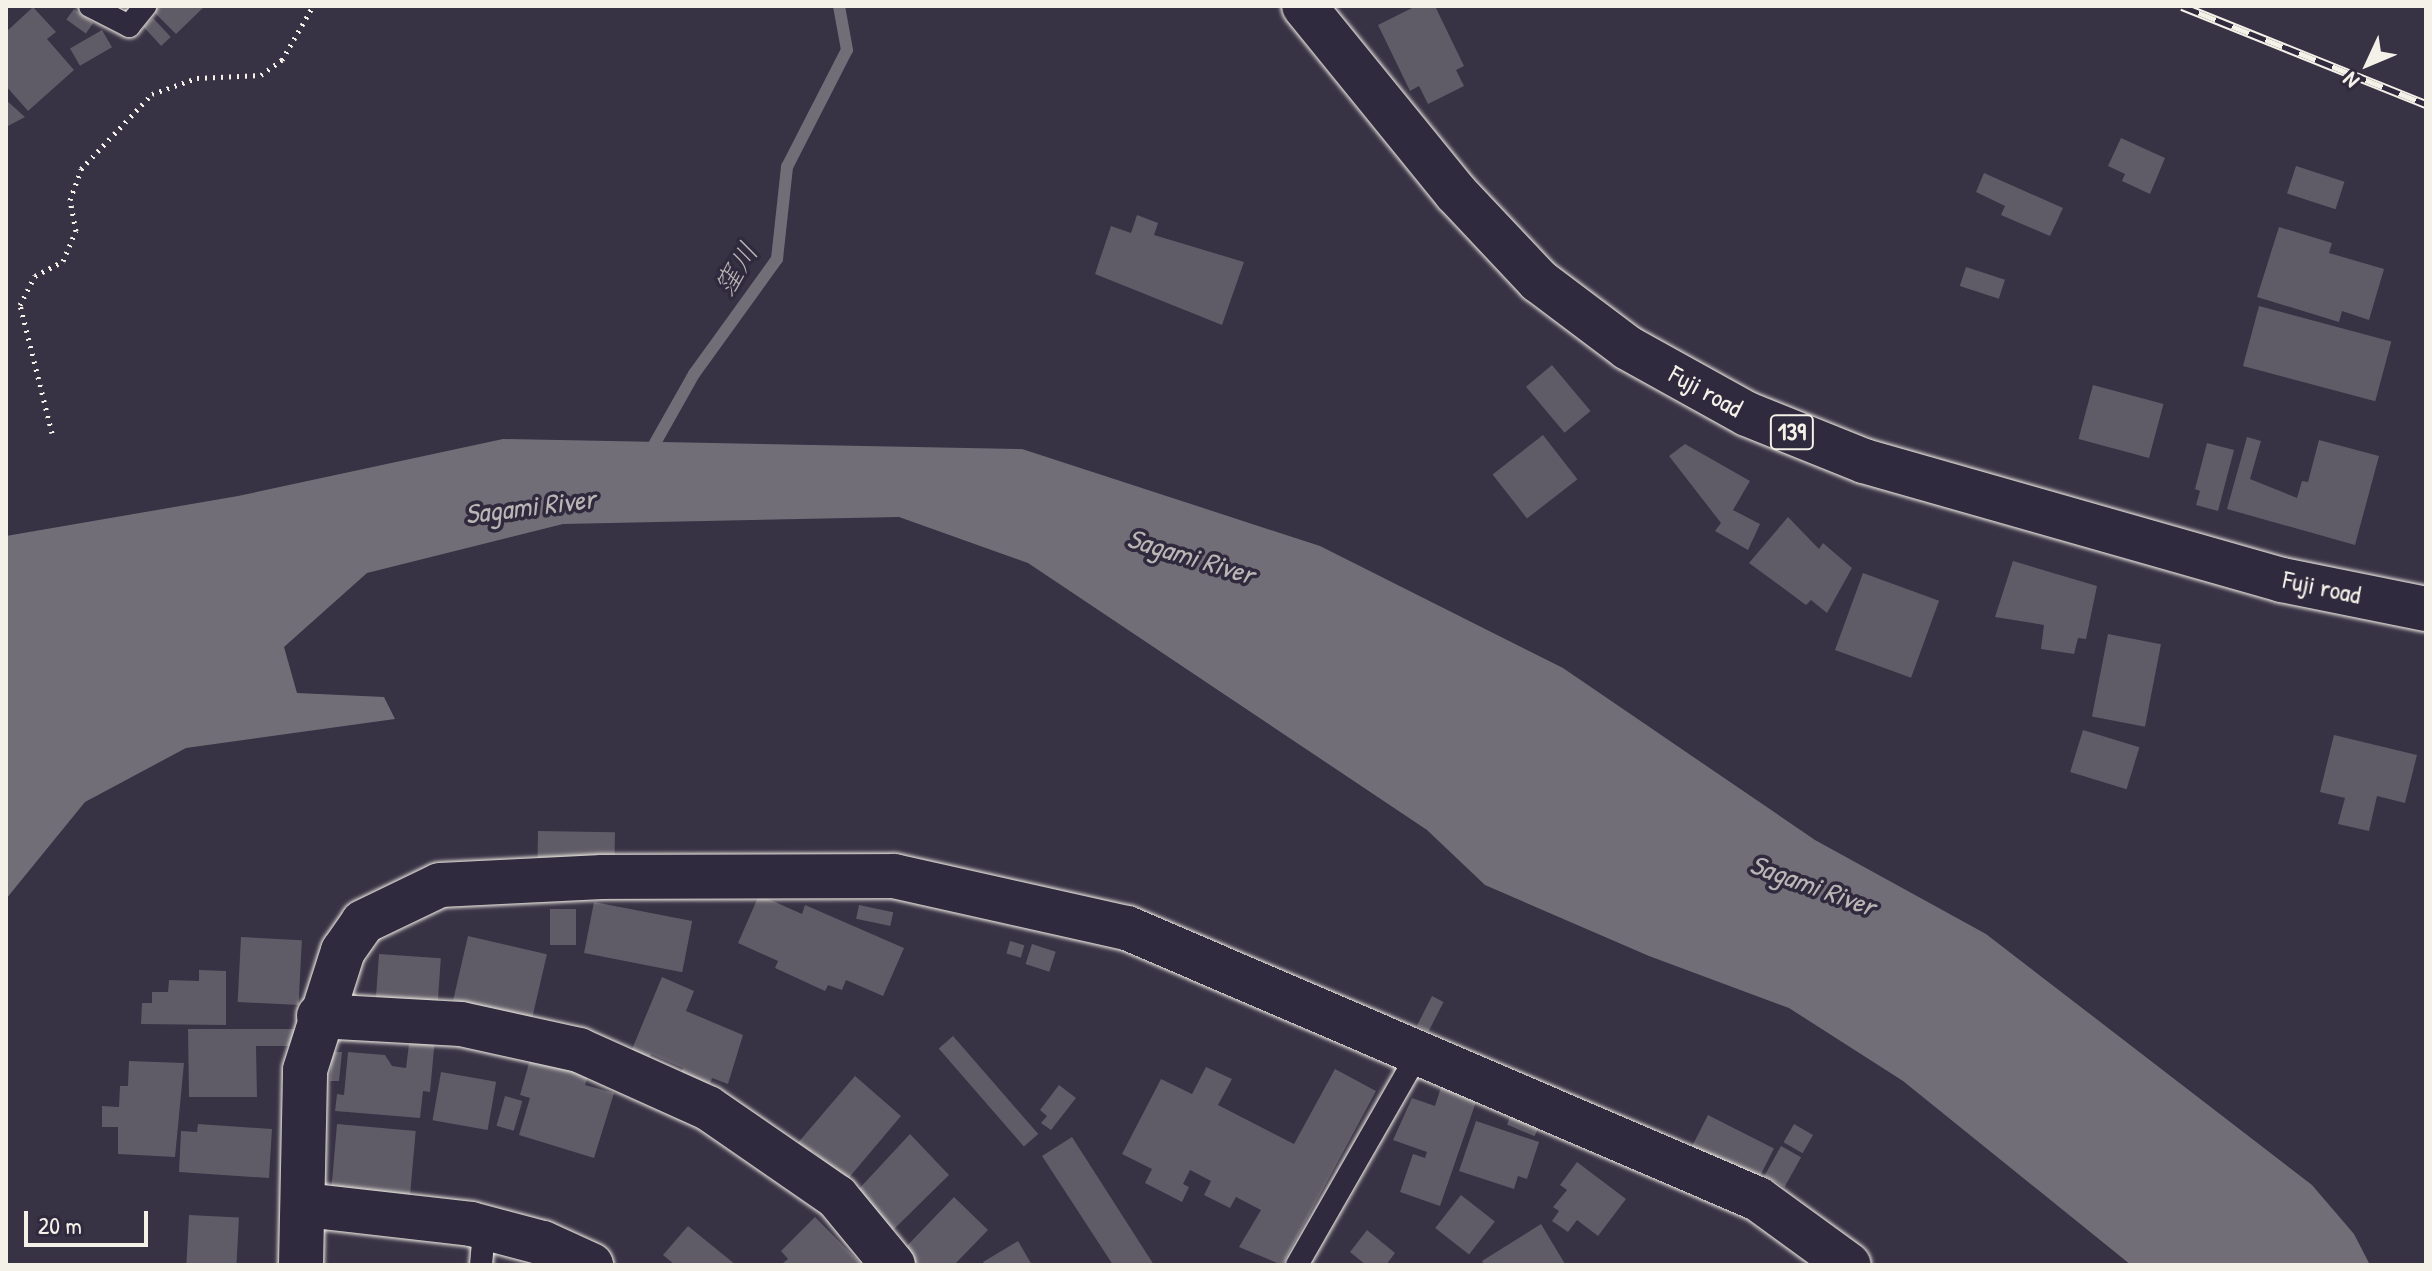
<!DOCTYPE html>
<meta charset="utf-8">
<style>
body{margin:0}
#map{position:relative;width:2432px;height:1271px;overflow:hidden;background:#373244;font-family:"Patrick Hand","Klee One",sans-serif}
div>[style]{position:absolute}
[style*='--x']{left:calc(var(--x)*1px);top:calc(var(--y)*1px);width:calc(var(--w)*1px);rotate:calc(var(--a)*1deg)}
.water>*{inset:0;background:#726e77}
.stream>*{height:12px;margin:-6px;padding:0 6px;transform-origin:6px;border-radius:6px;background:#726e77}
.building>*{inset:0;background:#5f5c67;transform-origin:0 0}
.path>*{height:5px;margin-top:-2.5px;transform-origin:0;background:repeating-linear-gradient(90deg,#f4f1e8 0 2px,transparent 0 8px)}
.roads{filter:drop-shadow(0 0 2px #f4f1e8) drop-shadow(0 0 2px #f4f1e8)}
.lane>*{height:22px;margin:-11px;padding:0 11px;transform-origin:11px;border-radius:11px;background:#2f2a3d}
.street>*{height:44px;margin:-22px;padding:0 22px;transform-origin:22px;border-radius:22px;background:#2f2a3d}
.highway>*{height:44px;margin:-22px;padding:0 22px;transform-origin:22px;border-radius:22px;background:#2f2a3d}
.rail>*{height:9px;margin-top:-4.5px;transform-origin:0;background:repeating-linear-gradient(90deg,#2f2a3d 0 18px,#f4f1e8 0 36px);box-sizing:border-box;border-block:2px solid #f4f1e8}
span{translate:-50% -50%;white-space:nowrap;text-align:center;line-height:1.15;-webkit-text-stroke:7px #2f2a3d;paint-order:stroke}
.shield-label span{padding:2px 6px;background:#2f2a3d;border:2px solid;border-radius:6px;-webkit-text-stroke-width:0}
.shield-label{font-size:24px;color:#f4f1e8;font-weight:700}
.street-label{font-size:26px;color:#f4f1e8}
.water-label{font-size:28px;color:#bab6b5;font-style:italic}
.frame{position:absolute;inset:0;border:8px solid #f4f1e8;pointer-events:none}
.north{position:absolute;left:2328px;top:24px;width:80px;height:80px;-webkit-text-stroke:6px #2f2a3d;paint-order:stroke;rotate:226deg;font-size:22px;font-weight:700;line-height:32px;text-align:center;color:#f4f1e8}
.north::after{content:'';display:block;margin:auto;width:28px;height:36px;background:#f4f1e8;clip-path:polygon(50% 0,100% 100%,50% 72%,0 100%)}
.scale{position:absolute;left:24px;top:1211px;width:124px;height:36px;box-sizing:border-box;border:4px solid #f4f1e8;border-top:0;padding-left:10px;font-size:24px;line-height:28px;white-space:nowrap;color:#f4f1e8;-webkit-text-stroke:6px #2f2a3d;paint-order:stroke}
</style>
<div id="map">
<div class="water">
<div style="clip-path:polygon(503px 439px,1022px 449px,1320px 546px,1563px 668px,1815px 840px,1986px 934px,2312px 1185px,2354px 1234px,2370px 1265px,2131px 1265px,1903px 1081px,1789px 1008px,1649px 956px,1485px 885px,1427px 830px,1028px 563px,899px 517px,563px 524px,367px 573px,284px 647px,297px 693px,384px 697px,395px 719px,186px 748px,85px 802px,6px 899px,6px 536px,238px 496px)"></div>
</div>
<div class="stream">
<div style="--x:650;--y:452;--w:90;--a:-60.6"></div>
<div style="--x:694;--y:374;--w:142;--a:-54.2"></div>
<div style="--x:777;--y:259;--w:93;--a:-83.8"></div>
<div style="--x:787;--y:167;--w:131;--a:-62.9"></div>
<div style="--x:847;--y:50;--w:45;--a:-100.3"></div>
</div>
<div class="building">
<div style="clip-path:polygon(159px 6px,205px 6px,176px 34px,153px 11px)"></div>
<div style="clip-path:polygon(1416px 6px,1435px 6px,1464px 66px,1456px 70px,1464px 86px,1428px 104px,1419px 86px,1410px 91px,1378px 25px)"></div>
<div style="clip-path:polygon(33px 7px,56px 32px,47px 39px,74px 70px,28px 111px,6px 86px,6px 32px)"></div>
<div style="left:74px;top:9px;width:24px;height:13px;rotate:36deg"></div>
<div style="left:153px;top:18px;width:26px;height:13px;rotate:47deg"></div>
<div style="left:102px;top:30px;width:20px;height:37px;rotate:60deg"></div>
<div style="clip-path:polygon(6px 100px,25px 117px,6px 127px)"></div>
<div style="clip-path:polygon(2121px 138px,2165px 158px,2150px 194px,2122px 181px,2125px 174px,2108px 166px)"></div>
<div style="left:2296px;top:166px;width:51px;height:29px;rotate:18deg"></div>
<div style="clip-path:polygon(1984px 173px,2063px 208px,2050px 236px,2001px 215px,2005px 206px,1976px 192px)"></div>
<div style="clip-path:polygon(1137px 215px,1158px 223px,1154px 235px,1244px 262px,1222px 325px,1095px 274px,1111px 226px,1131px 233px)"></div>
<div style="clip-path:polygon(2279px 227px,2332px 243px,2329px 253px,2384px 269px,2369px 320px,2342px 311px,2339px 322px,2257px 297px)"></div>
<div style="left:1966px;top:267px;width:41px;height:20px;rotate:18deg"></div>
<div style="left:2259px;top:306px;width:137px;height:62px;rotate:15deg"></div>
<div style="left:1552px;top:365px;width:60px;height:34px;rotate:50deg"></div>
<div style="left:2093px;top:385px;width:73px;height:56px;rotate:15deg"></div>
<div style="left:1543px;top:435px;width:56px;height:64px;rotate:52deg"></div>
<div style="clip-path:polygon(2247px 437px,2261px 441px,2250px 479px,2297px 498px,2302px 481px,2308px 482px,2319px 440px,2379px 456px,2355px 545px,2227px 509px)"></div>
<div style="clip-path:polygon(2207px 443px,2234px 450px,2218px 511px,2196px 505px,2200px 491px,2195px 489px)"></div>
<div style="clip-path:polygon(1685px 444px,1750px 481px,1733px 510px,1760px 524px,1748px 550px,1715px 531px,1721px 523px,1669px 456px)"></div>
<div style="clip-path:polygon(1788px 517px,1819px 549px,1823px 543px,1852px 568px,1827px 613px,1811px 600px,1806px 605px,1749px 563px)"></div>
<div style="clip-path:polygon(2013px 561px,2097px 586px,2086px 639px,2078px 638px,2074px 654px,2041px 649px,2044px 625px,1995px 617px)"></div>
<div style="left:1863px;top:573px;width:81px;height:82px;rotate:20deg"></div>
<div style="left:2108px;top:634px;width:54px;height:84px;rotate:11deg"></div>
<div style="left:2083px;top:730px;width:59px;height:44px;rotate:17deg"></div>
<div style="clip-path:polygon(2334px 735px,2417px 755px,2405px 803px,2377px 796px,2369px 831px,2338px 824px,2345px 798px,2320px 792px)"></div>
<div style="left:538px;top:831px;width:77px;height:31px;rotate:1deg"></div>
<div style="clip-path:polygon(759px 895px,802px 914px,805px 905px,904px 948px,883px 996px,846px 980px,842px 990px,828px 985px,825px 991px,775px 968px,778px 961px,738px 943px)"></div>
<div style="left:594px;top:902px;width:100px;height:52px;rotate:11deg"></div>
<div style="left:859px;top:905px;width:35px;height:14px;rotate:12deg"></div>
<div style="left:550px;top:909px;width:26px;height:36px"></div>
<div style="left:468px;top:936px;width:81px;height:66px;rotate:13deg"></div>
<div style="left:241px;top:937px;width:61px;height:65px;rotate:3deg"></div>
<div style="left:1010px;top:941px;width:15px;height:13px;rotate:16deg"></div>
<div style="left:1032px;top:944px;width:25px;height:21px;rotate:18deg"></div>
<div style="left:379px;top:954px;width:62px;height:43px;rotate:4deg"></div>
<div style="clip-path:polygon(199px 970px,226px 971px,226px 1025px,141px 1024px,142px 1003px,152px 1003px,152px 992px,168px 992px,169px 980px,199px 981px)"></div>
<div style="clip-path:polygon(662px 977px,694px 991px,686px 1011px,743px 1035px,728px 1084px,712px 1078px,706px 1094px,677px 1082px,683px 1068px,651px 1054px,648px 1060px,630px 1054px)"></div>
<div style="left:1432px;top:996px;width:13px;height:33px;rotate:27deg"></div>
<div style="clip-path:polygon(188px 1029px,295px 1029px,294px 1046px,256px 1046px,257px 1097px,189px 1097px)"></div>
<div style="clip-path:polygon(410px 1036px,435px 1038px,430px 1092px,423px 1091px,420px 1118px,335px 1111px,337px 1094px,344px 1095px,348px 1052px,385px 1055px,392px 1066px,406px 1068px)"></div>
<div style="left:953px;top:1036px;width:130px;height:19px;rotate:49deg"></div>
<div style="clip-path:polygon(332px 1052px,342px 1052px,339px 1081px,330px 1081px)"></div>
<div style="clip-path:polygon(531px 1056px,589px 1074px,585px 1085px,614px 1093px,594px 1158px,519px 1135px,530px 1098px,520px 1095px)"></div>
<div style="clip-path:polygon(129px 1061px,184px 1063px,175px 1157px,118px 1154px,118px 1127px,102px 1127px,102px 1106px,119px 1107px,120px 1086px,128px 1086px)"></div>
<div style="clip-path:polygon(1206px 1067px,1232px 1079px,1218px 1105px,1294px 1144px,1335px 1069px,1376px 1091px,1282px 1265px,1239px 1247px,1261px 1210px,1236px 1197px,1230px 1208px,1204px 1195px,1211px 1181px,1190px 1170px,1183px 1184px,1189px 1187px,1182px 1202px,1145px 1183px,1152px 1169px,1122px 1154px,1161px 1079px,1192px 1094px)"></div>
<div style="left:441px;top:1072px;width:56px;height:49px;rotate:10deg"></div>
<div style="clip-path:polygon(855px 1076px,901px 1116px,847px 1180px,812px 1151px,804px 1161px,791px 1151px)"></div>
<div style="clip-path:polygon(1442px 1084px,1478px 1096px,1440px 1206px,1400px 1192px,1413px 1154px,1425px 1158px,1427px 1152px,1393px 1140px,1412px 1098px,1435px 1106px)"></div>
<div style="clip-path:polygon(1059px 1085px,1076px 1098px,1051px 1130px,1041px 1123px,1047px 1116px,1040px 1110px)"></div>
<div style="left:505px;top:1096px;width:18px;height:31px;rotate:16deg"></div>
<div style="left:1514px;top:1108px;width:30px;height:18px;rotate:23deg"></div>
<div style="left:1708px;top:1115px;width:74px;height:36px;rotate:27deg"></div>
<div style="clip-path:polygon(1476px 1121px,1539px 1142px,1527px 1179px,1518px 1176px,1514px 1189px,1459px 1171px)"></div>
<div style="clip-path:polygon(198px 1124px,272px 1129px,269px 1178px,179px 1172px,181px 1131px,197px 1132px)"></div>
<div style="left:337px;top:1124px;width:79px;height:65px;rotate:5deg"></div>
<div style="left:1794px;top:1124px;width:22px;height:21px;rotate:30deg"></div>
<div style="clip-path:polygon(910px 1134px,949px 1175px,887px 1236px,857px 1191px)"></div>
<div style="clip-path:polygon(1072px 1137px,1154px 1265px,1113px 1265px,1042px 1156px)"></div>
<div style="left:1781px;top:1146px;width:23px;height:34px;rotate:29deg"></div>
<div style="clip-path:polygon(1577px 1162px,1626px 1199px,1598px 1236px,1577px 1220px,1568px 1232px,1552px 1221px,1559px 1211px,1553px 1207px,1567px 1190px,1560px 1185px)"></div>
<div style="left:1461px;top:1195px;width:43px;height:42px;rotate:38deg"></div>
<div style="clip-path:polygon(954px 1197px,988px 1230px,954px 1265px,914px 1265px,901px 1252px)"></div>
<div style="left:189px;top:1215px;width:50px;height:49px;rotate:3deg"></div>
<div style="clip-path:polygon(815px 1217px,862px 1265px,783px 1263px,788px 1259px,781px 1251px)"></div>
<div style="clip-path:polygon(1541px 1224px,1565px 1264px,1484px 1265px,1482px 1261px)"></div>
<div style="clip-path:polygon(688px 1226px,736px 1265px,675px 1265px,663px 1255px)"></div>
<div style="clip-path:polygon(1367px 1230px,1395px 1253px,1386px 1265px,1366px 1265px,1350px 1252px)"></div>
<div style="clip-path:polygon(1018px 1241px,1032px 1265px,985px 1265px,983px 1262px)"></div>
</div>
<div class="path">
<div style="--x:52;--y:433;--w:132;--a:-104"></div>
<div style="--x:20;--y:305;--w:33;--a:-63"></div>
<div style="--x:35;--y:276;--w:32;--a:-28"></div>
<div style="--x:63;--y:261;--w:33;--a:-67"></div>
<div style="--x:76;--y:231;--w:32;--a:-101"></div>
<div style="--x:70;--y:200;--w:33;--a:-70"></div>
<div style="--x:81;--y:169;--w:103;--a:-46.6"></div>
<div style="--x:152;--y:94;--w:48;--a:-19.6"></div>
<div style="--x:197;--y:78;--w:64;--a:-2.7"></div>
<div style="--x:261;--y:75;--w:26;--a:-36"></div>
<div style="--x:282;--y:60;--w:62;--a:-60.1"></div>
</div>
<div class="roads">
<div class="lane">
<div style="--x:90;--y:6;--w:44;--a:27.1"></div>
<div style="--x:129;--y:26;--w:26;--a:-51"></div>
<div style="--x:481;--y:1265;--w:37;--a:-85"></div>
<div style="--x:1297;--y:1265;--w:248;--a:-60.2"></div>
</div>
<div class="street">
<div style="--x:319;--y:1016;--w:142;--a:3.2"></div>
<div style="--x:461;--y:1024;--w:121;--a:12.4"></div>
<div style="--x:579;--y:1050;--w:141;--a:24.2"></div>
<div style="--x:708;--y:1108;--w:157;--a:34.6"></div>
<div style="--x:837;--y:1197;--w:88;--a:50.5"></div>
<div style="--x:305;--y:1205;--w:167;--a:6.5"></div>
<div style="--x:471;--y:1224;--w:74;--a:14.8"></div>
<div style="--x:543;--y:1243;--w:53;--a:24.6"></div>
<div style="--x:301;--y:1265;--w:195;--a:-88.8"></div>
<div style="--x:305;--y:1070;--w:125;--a:-72.3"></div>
<div style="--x:343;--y:951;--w:35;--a:-55"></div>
<div style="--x:363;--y:922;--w:85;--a:-25.7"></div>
<div style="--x:440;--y:885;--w:162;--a:-2.8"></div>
<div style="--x:602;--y:877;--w:292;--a:-0.2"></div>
<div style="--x:894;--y:876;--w:239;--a:12.6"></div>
<div style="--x:1127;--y:928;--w:687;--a:23.24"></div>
<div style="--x:1758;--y:1199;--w:112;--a:36"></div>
</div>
<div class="highway">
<div style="--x:1304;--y:6;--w:241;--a:50.9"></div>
<div style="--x:1456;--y:193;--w:121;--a:46.7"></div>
<div style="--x:1539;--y:281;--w:111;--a:37"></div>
<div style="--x:1628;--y:348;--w:136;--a:29"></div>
<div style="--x:1747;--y:414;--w:126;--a:21.9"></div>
<div style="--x:1864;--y:461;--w:435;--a:15.9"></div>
<div style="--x:2282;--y:580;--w:147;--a:11.4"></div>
</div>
</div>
<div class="rail">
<div style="--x:2182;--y:6;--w:263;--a:21.9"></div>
</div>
<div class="shield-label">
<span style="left:1792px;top:432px">139</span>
</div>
<div class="street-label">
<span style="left:1706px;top:391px;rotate:29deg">Fuji road</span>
<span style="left:2322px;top:587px;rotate:12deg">Fuji road</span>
</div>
<div class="water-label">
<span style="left:736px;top:269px;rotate:-59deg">窪川</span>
<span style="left:530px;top:506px;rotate:-7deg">Sagami River</span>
<span style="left:1191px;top:556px;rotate:17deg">Sagami River</span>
<span style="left:1813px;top:885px;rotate:20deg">Sagami River</span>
</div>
<div class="frame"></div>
<div class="north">N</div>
<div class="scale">20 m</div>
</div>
